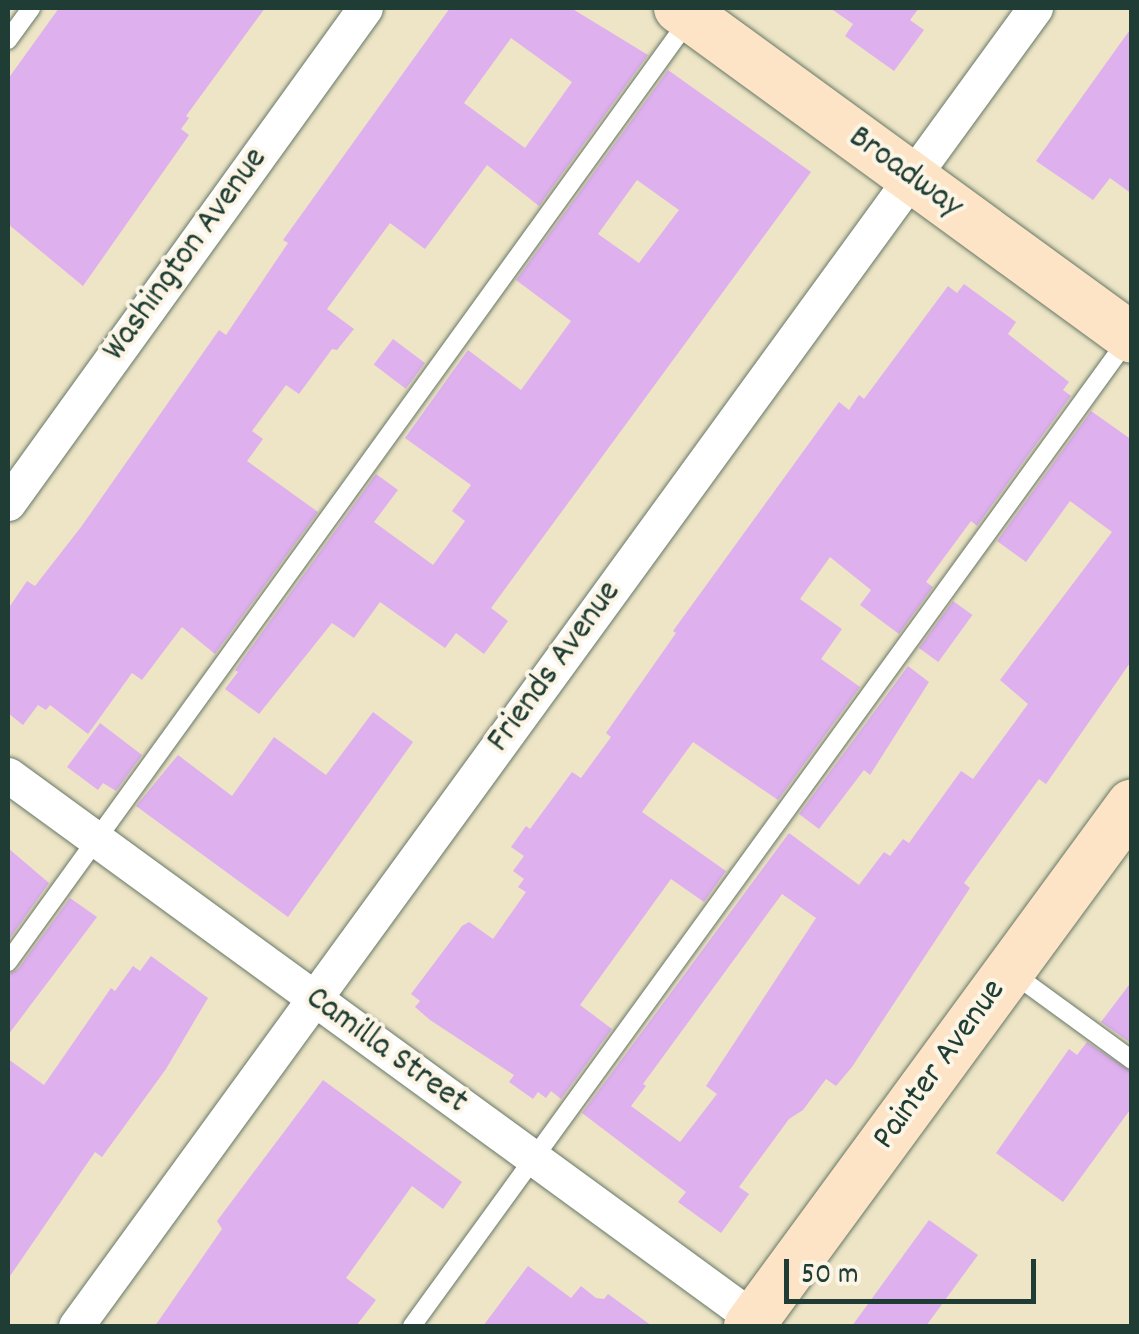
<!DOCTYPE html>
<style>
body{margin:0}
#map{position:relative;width:1139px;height:1334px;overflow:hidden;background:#ede5c6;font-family:Dekko,sans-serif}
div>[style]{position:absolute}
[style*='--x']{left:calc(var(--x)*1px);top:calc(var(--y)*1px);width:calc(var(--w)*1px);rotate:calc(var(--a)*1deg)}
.building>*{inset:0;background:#deb0ee;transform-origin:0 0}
.roads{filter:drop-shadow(0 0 2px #677867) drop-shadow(0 0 2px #677867)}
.lane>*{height:18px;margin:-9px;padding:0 9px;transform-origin:9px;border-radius:9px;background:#fff}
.street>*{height:35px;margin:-17.5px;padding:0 17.5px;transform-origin:17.5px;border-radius:17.5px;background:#fff}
.secondary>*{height:50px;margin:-25px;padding:0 25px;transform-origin:25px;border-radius:25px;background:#fee4c6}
span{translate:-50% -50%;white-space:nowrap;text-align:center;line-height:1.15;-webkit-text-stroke:8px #fcf5e5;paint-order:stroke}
.street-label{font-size:35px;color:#1f3d34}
.frame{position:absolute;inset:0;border:10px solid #1f3d34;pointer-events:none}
.scale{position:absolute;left:784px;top:1259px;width:252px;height:45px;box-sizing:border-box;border:5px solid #1f3d34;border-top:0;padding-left:12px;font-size:30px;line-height:35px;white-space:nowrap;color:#1f3d34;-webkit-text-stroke:8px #fcf5e5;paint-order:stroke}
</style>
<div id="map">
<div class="building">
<div style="clip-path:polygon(59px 8px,265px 8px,186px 116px,189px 118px,181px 129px,189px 135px,83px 286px,8px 224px,8px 79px)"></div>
<div style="clip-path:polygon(evenodd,450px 8px,571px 8px,648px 55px,539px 206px,487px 165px,425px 249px,390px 223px,327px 309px,354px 329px,337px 350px,332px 349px,299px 394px,286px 385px,252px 431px,263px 439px,247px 461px,318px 512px,215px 654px,182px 627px,142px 680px,132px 673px,88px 734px,50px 705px,46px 710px,38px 705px,23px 725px,8px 713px,8px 609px,27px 581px,35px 586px,81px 527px,219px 330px,226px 335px,288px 243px,283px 240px,450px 8px,511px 38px,572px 82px,525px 148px,464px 103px,511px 38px)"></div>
<div style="clip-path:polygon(830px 8px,919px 8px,910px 20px,924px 30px,894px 71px,845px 36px,853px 24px)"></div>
<div style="clip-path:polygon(1132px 27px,1132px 194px,1110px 178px,1093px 200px,1036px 161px)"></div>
<div style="clip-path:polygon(evenodd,668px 70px,811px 172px,491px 608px,508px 621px,484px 654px,456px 633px,445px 648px,380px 602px,354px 638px,332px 623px,259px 714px,225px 689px,238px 672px,235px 670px,376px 474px,398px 490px,374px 522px,433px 565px,465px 521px,452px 511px,471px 485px,405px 438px,468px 350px,521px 390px,571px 321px,516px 280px,668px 70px,637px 180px,679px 210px,639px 263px,598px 234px,637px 180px)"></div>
<div style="clip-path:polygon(964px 284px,1016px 322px,1008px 334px,1069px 382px,1063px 390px,1071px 396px,977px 526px,971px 521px,926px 582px,933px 587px,899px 634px,860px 605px,871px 590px,830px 557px,800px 599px,842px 629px,821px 659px,860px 687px,778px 800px,693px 742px,642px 812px,726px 871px,704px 902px,671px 879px,580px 1005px,612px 1029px,561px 1099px,551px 1091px,546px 1098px,538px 1092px,533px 1099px,509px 1082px,514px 1075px,430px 1020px,415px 1007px,420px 1001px,411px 994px,462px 926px,469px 922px,493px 939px,526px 892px,518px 887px,524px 879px,513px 871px,524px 856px,511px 847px,526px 826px,530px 829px,572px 772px,581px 778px,611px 737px,606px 733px,676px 633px,673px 631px,839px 402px,849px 410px,859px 395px,864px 399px,948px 286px,957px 293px)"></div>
<div style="left:393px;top:339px;width:40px;height:32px;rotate:37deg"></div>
<div style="clip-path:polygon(evenodd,1091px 411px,1132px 440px,1132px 660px,1046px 784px,1039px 779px,964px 883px,970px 888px,852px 1067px,836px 1086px,826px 1079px,803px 1110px,789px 1119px,739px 1187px,749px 1194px,721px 1233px,678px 1202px,686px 1192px,582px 1113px,789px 833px,859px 885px,884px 852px,890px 856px,903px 839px,909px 843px,961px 771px,973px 779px,1028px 704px,1000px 680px,1112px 532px,1070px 501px,1026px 562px,997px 541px,1091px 411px,782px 894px,816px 918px,706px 1086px,717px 1094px,680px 1142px,631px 1106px,646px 1086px,643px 1084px,782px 894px)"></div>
<div style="left:953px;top:601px;width:24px;height:58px;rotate:36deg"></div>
<div style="clip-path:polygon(908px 666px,929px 682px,870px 775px,864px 770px,819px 829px,799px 814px)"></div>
<div style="clip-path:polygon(373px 712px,413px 742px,288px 917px,136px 806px,178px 755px,232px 796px,274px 737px,326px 775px)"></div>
<div style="clip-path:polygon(100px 723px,142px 755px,116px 791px,103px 783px,98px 790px,67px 767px)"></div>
<div style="clip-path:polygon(8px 848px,49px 883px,8px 941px)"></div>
<div style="clip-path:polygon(70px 898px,97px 917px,8px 1035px,8px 974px,18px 969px)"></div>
<div style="clip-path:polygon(151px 956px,208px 998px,166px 1069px,102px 1157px,95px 1152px,8px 1279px,8px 1059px,44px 1085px,111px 988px,115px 991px,133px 966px,140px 971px)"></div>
<div style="clip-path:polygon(1132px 981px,1132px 1044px,1101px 1022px)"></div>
<div style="clip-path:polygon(1087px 1042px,1132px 1072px,1132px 1107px,1063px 1202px,996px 1153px,1069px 1049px,1077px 1055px)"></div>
<div style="clip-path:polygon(323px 1080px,462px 1182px,443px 1209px,412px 1186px,346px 1278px,376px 1300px,356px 1326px,155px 1326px,222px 1229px,217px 1221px)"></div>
<div style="clip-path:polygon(929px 1220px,978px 1255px,926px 1326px,852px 1326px)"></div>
<div style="clip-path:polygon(528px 1266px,571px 1298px,581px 1286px,596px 1298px,604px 1299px,608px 1294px,652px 1326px,483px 1326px)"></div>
</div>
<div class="roads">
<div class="lane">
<div style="--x:8;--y:40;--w:39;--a:-54"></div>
<div style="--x:8;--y:962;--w:1165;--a:-54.15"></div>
<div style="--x:1014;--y:974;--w:146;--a:36.1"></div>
<div style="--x:412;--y:1326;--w:1219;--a:-54.04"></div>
</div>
<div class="street">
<div style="--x:8;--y:503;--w:610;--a:-54.2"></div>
<div style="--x:8;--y:775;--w:935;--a:36.09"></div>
<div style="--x:76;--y:1326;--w:1630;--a:-53.96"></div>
</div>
<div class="secondary">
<div style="--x:679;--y:8;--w:560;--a:36.07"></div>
<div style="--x:749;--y:1326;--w:647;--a:-53.73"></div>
</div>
</div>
<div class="street-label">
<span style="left:905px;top:173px;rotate:36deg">Broadway</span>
<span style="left:186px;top:255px;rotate:-54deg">Washington Avenue</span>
<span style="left:555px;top:667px;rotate:-54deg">Friends Avenue</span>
<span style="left:386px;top:1051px;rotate:36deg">Camilla Street</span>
<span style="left:940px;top:1065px;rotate:-54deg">Painter Avenue</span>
</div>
<div class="frame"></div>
<div class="scale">50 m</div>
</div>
